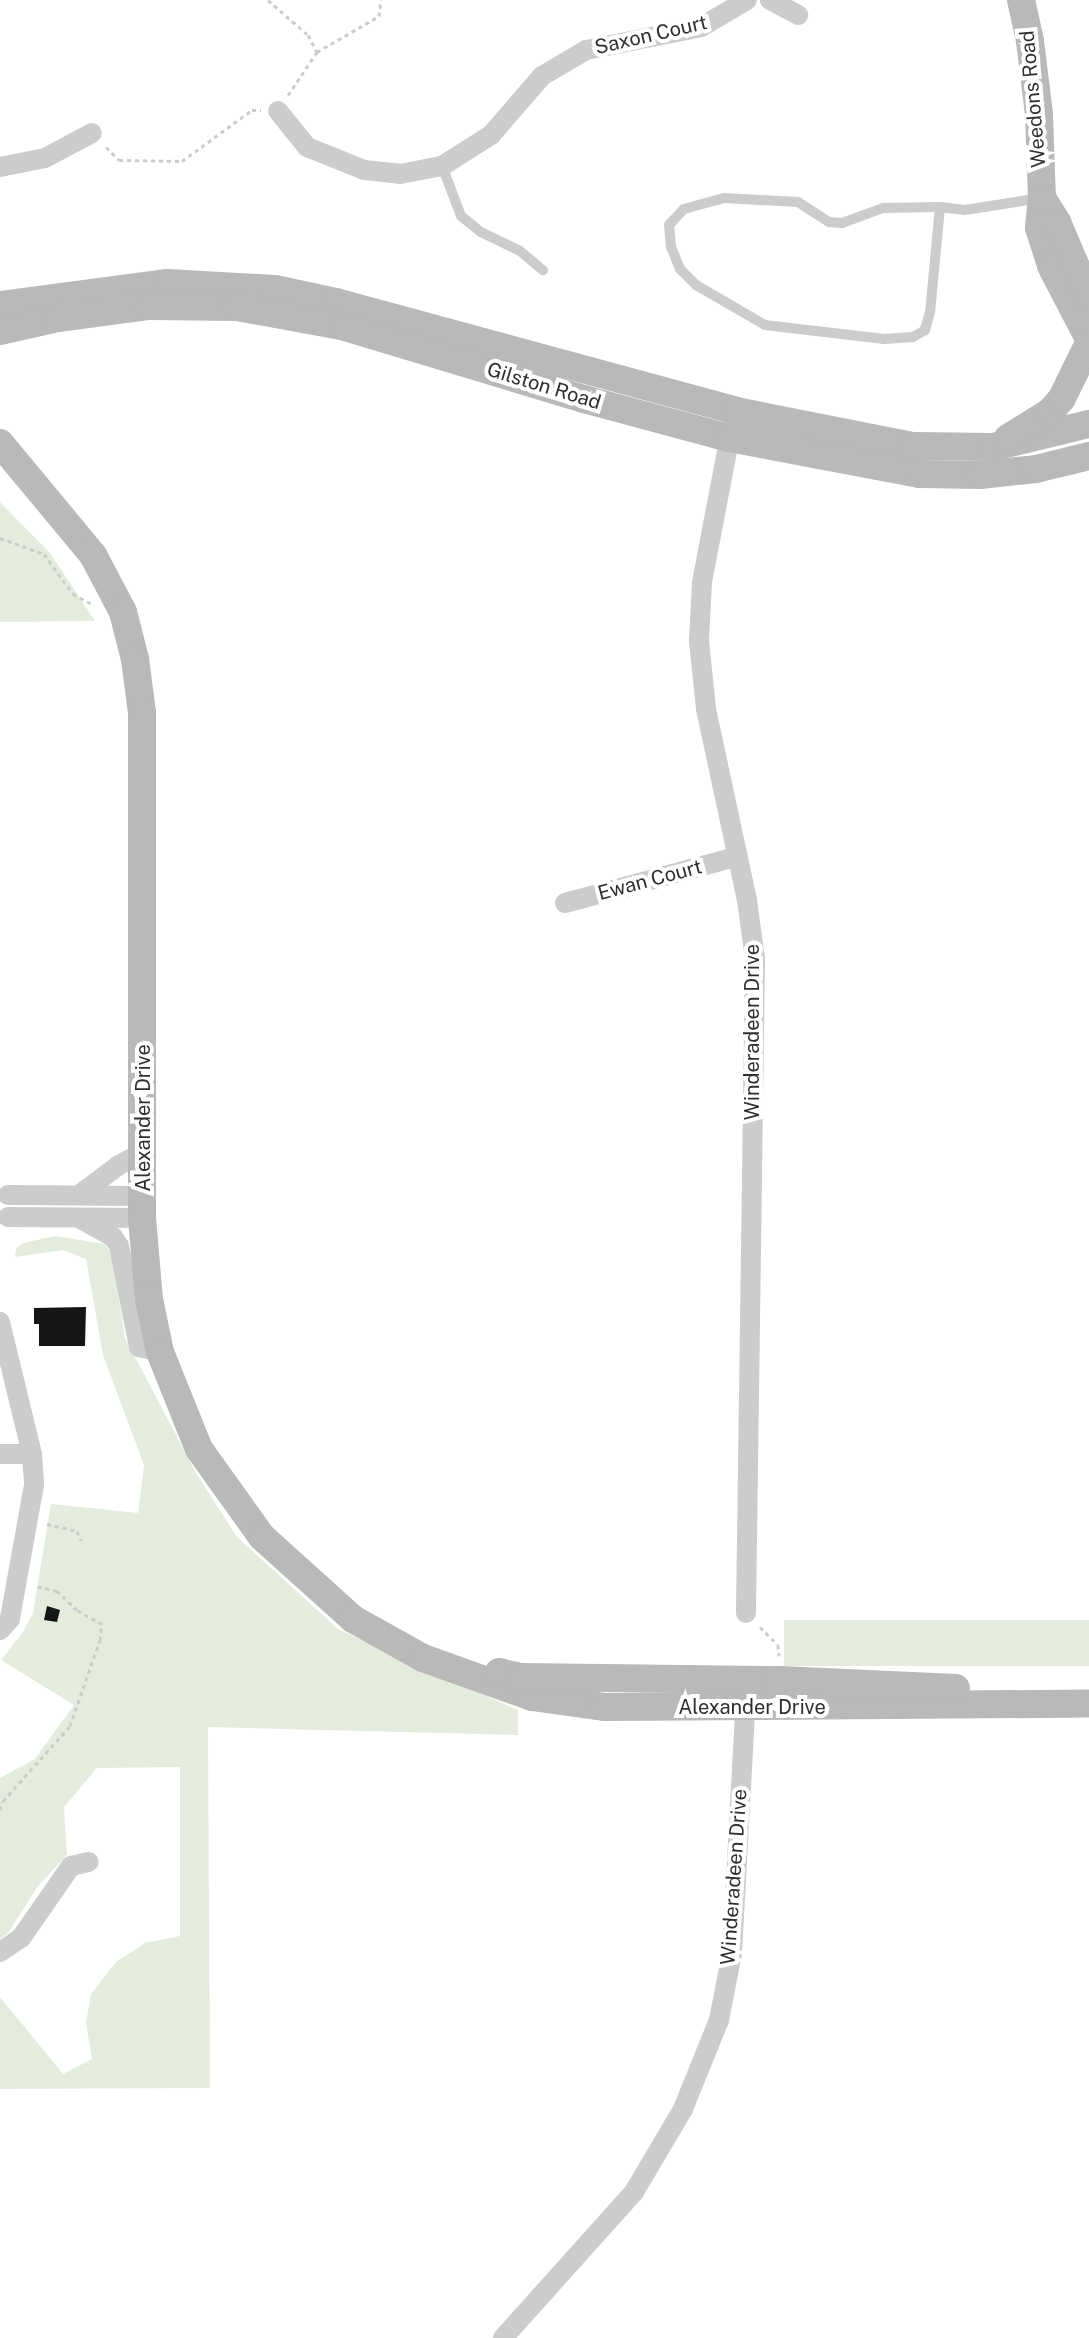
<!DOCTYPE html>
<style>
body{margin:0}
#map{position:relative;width:1089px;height:2338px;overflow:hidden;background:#fff;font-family:"Public Sans",sans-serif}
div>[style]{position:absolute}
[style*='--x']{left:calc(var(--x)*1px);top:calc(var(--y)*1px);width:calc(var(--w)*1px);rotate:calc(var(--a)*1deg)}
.green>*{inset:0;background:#e4ecde;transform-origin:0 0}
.building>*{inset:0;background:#161616}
.path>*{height:3px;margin-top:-1.5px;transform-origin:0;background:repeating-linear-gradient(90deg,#ccc 0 4px,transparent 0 8px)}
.lane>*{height:10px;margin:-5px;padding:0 5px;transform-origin:5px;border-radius:5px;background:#ccc}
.street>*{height:20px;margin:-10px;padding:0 10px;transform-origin:10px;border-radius:10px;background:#ccc}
.secondary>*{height:28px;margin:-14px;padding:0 14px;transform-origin:14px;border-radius:14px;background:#b9b9b9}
span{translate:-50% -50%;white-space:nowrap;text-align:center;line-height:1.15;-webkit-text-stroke:8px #fff;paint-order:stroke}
.street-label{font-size:20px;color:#2f2f2f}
</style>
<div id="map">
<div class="green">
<div style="clip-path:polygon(0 502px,50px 553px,95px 621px,0 622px)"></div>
<div style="clip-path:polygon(55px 1236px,105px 1244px,113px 1258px,125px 1338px,196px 1473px,237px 1537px,338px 1629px,518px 1710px,518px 1735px,208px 1727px,210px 2088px,0 2089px,0 1997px,63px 2074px,92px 2059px,86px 2023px,91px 1994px,116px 1962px,145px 1943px,180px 1936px,180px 1767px,97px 1768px,64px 1807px,67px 1855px,38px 1886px,8px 1933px,0 1939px,0 1778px,35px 1759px,74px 1705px,1px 1660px,23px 1632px,33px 1613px,51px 1504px,138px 1513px,144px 1465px,103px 1355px,86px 1259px,63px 1250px,15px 1257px,16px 1249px,23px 1243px)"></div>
<div style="left:784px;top:1620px;width:305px;height:46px"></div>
</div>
<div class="building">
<div style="clip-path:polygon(86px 1307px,85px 1346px,39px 1346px,39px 1324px,34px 1324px,34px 1308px)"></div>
<div style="clip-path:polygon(47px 1606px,60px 1610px,57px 1622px,44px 1620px)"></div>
</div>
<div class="path">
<div style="--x:268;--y:0;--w:53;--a:41.2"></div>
<div style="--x:308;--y:35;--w:19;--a:62"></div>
<div style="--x:288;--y:95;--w:52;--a:-56"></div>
<div style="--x:317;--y:52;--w:72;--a:-30.1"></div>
<div style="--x:379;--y:16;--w:16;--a:-83"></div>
<div style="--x:106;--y:147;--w:18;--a:45"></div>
<div style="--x:119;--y:160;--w:63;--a:0.9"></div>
<div style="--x:182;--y:161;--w:87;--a:-36.1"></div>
<div style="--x:252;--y:110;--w:9;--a:0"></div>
<div style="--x:0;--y:538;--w:47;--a:20"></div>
<div style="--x:44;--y:554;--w:49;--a:54.1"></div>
<div style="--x:73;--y:594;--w:24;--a:28"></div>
<div style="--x:47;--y:1524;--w:31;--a:13"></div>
<div style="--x:77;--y:1531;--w:10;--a:66"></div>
<div style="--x:760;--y:1627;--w:25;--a:45"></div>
<div style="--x:778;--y:1645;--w:11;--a:85"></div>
<div style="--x:0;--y:1810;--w:9;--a:-72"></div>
<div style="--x:3;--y:1801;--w:101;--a:-48.2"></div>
<div style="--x:70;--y:1726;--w:91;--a:-70.8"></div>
<div style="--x:100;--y:1640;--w:16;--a:-83"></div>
<div style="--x:102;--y:1624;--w:29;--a:-151"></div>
<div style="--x:77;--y:1610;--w:28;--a:-136"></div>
<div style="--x:57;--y:1591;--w:22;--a:-167"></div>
</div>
<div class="lane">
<div style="--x:442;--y:166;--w:53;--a:69.2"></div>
<div style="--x:461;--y:216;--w:26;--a:39"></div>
<div style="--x:481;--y:232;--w:43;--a:26"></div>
<div style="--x:520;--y:251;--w:30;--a:40"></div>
<div style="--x:940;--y:207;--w:105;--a:95.4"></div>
<div style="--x:930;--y:312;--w:19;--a:106"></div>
<div style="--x:925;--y:330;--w:14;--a:150"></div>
<div style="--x:913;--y:337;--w:29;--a:176"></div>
<div style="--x:884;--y:339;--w:120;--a:-173.3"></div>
<div style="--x:765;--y:325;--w:80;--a:-149.9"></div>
<div style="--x:696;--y:285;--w:23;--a:-135"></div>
<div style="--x:680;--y:269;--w:24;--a:-112"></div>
<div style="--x:671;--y:247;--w:22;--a:-95"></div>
<div style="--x:669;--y:225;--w:22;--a:-47"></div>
<div style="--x:684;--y:209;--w:41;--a:-15.4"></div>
<div style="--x:724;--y:198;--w:74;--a:3.1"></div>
<div style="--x:798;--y:202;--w:37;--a:33"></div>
<div style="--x:829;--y:222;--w:13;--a:4"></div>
<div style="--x:842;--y:223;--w:44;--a:-20.1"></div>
<div style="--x:883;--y:208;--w:57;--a:-1"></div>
<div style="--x:940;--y:207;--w:25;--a:7"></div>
<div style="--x:965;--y:210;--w:77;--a:-9"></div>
</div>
<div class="street">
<div style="--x:770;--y:0;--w:32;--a:28"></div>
<div style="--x:278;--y:111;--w:46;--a:51.1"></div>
<div style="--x:307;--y:147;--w:61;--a:22"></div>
<div style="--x:364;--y:170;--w:36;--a:6"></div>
<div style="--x:400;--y:174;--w:43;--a:-10.8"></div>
<div style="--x:442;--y:166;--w:58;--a:-32.3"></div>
<div style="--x:491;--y:135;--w:78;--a:-49.2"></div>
<div style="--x:542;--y:76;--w:51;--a:-30.6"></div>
<div style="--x:586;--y:50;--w:117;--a:-11.3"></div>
<div style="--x:701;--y:27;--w:53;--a:-30.4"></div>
<div style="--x:0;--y:167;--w:46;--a:-11.3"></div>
<div style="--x:45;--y:158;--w:53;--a:-28"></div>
<div style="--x:732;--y:425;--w:161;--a:100.8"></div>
<div style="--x:702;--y:583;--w:58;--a:93"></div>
<div style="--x:699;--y:641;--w:68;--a:84.1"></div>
<div style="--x:706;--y:709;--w:195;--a:77.9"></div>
<div style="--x:747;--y:900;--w:60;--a:82.3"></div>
<div style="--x:755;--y:959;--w:654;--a:90.79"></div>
<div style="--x:565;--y:903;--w:176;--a:-15.1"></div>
<div style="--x:8;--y:1195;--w:134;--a:0.4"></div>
<div style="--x:79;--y:1195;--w:50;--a:-36.9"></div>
<div style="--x:119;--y:1165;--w:27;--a:-28"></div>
<div style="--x:8;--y:1217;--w:134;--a:0.4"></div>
<div style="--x:79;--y:1218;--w:39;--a:29"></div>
<div style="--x:113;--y:1237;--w:11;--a:56"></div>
<div style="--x:119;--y:1246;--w:103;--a:78.8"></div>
<div style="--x:139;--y:1347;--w:22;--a:13"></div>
<div style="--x:0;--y:1322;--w:136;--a:76.4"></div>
<div style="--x:32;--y:1454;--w:31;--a:86"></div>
<div style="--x:34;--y:1485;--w:136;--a:100.2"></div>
<div style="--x:10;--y:1619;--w:15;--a:132"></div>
<div style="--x:0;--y:1454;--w:32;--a:0"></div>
<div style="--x:0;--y:1952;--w:25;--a:-34"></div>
<div style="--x:21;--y:1938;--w:88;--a:-55.2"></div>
<div style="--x:71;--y:1866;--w:18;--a:-13"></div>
<div style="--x:503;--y:2338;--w:196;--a:-48.1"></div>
<div style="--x:634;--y:2192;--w:96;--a:-59.4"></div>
<div style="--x:683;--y:2109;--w:96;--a:-68"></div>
<div style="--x:719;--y:2020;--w:68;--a:-79"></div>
<div style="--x:732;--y:1953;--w:259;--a:-86.9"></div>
</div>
<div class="secondary">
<div style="--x:1021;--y:0;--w:42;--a:77.6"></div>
<div style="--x:1030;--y:41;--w:74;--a:83"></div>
<div style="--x:1039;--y:114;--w:84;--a:88"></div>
<div style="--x:1042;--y:198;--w:30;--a:96"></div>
<div style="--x:1039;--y:228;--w:40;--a:72"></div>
<div style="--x:1051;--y:266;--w:82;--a:62.5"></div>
<div style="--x:1042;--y:198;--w:28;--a:58"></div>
<div style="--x:1057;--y:222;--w:82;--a:66.9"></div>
<div style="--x:0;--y:305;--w:169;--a:-7.5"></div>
<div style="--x:168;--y:283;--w:107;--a:3.2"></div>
<div style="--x:275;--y:289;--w:62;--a:12"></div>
<div style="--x:336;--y:302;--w:415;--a:15.2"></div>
<div style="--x:736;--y:411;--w:180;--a:11.2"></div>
<div style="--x:913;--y:446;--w:80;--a:0.7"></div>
<div style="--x:993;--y:447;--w:99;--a:-13.5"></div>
<div style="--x:0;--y:331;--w:59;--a:-12.6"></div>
<div style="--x:58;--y:318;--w:92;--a:-7.5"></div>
<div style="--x:149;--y:306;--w:88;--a:0.7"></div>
<div style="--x:237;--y:307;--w:107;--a:10.3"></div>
<div style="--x:342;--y:326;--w:253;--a:16.8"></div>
<div style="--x:584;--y:399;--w:150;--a:15.1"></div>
<div style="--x:729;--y:438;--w:194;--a:10.7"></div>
<div style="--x:920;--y:474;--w:60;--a:1"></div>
<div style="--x:980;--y:475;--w:56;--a:-6.1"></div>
<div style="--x:1036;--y:469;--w:55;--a:-13.8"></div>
<div style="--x:1008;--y:438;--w:49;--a:-31.8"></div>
<div style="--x:1050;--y:412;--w:18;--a:-49"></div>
<div style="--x:1062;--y:398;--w:61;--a:-63.9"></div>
<div style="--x:0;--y:443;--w:146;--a:50.3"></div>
<div style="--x:93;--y:555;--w:64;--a:62.2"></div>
<div style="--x:123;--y:612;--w:49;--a:75.7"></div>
<div style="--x:135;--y:659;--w:54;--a:82.6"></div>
<div style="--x:142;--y:713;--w:505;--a:90"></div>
<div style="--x:142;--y:1218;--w:81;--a:85.1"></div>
<div style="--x:149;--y:1299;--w:54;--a:78.3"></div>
<div style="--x:160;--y:1352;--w:105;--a:68.1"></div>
<div style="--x:199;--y:1449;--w:108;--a:54.4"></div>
<div style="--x:262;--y:1537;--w:122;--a:42"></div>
<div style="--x:353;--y:1619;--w:80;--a:29.1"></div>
<div style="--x:423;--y:1658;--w:116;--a:19.7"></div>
<div style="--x:532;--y:1697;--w:74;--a:7.8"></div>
<div style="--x:605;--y:1707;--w:484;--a:-0.4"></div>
<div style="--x:499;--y:1672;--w:23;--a:13"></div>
<div style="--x:521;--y:1677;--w:259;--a:0.7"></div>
<div style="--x:780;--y:1680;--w:176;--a:2.6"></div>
</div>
<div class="street-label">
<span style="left:651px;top:35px;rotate:-13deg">Saxon Court</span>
<span style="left:1033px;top:99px;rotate:-95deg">Weedons Road</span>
<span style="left:544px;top:386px;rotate:17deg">Gilston Road</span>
<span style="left:650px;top:880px;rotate:-15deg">Ewan Court</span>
<span style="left:752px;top:1032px;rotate:-90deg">Winderadeen Drive</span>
<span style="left:143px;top:1118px;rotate:-90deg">Alexander Drive</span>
<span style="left:752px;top:1707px">Alexander Drive</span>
<span style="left:734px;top:1877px;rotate:-86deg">Winderadeen Drive</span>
</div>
</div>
